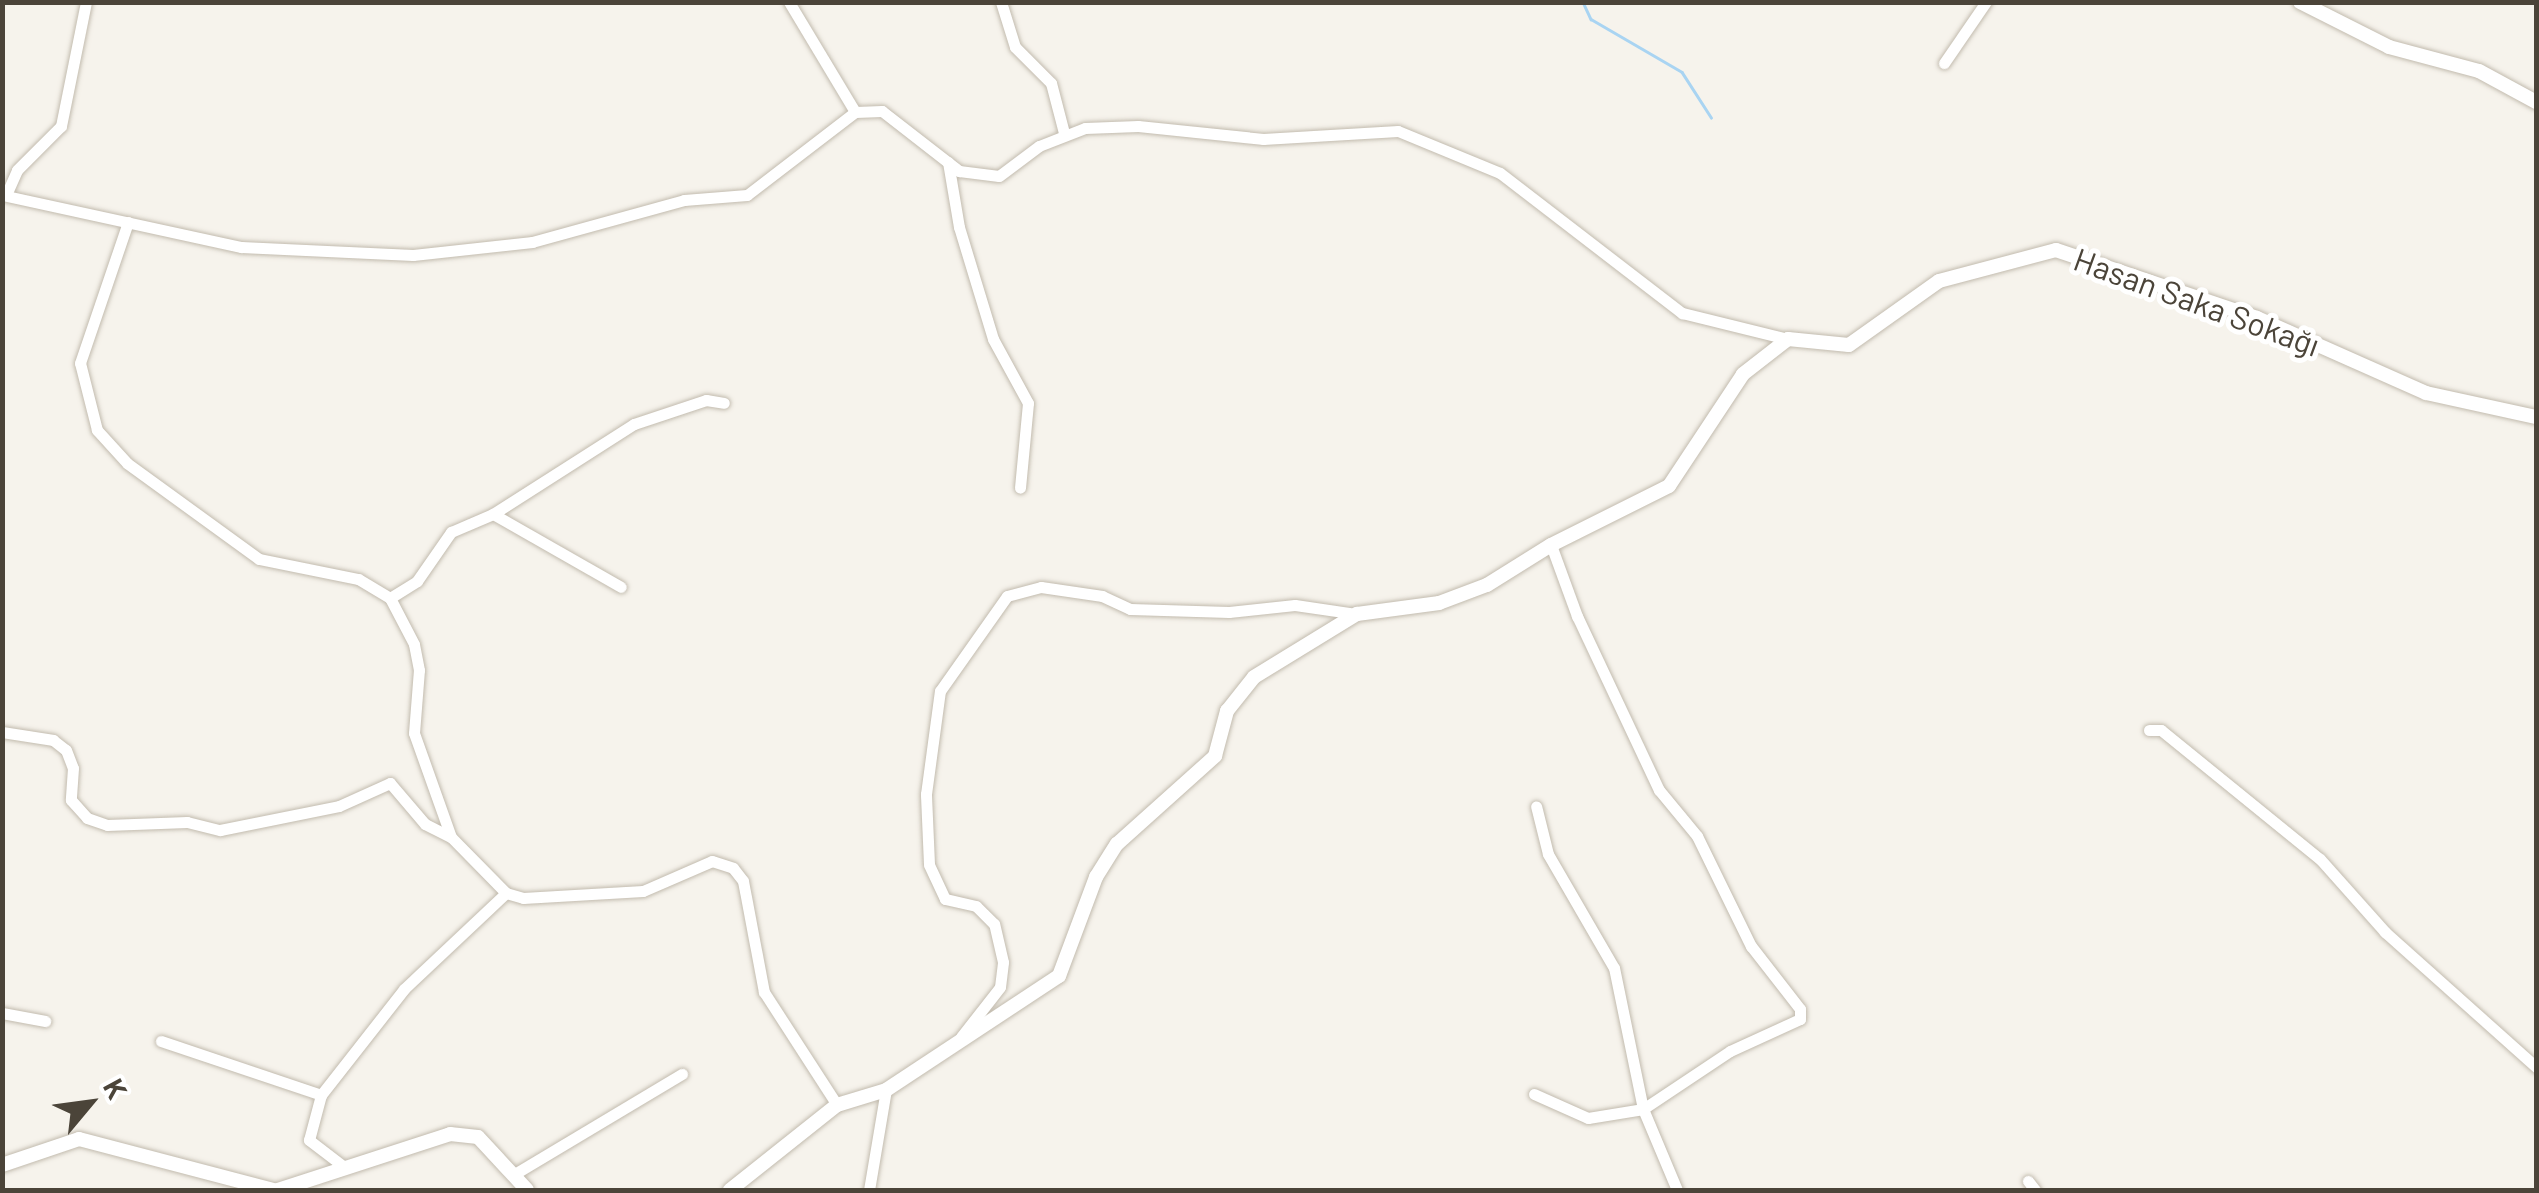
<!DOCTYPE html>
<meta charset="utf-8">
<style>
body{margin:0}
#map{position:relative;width:2539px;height:1193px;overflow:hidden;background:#f6f3ec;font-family:Barlow,sans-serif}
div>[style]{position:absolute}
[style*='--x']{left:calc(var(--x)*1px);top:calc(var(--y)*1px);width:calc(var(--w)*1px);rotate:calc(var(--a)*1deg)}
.stream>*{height:2.5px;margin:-1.25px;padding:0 1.25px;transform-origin:1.25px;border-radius:1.25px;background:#a9d4f2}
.roads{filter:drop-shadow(0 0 2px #c2bbae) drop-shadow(0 0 2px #c2bbae)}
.minor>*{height:11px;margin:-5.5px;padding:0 5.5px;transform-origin:5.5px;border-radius:5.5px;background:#fff}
.tertiary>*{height:14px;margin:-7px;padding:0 7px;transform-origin:7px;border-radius:7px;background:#fff}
span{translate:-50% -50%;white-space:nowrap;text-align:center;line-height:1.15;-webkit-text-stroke:10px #fff;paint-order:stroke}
.street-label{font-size:32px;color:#4b4439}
.frame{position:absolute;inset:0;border:5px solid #4b4439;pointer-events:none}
.north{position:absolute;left:40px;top:1053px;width:100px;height:100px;-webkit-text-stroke:8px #fff;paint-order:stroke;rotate:61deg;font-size:28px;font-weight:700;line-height:40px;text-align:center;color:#4b4439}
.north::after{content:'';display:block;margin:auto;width:35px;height:45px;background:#4b4439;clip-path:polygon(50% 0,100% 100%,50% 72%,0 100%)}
</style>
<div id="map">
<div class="stream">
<div style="--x:1583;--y:2;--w:19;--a:65"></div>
<div style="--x:1591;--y:19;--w:105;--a:30.2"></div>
<div style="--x:1682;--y:72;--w:54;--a:57.2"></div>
</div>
<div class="roads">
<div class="minor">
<div style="--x:789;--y:2;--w:128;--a:59"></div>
<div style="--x:1001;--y:2;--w:47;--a:72.7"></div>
<div style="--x:1015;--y:47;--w:51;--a:45"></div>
<div style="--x:1051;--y:83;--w:52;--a:75.4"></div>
<div style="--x:1944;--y:63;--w:74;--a:-55.5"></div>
<div style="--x:948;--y:162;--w:66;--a:80.4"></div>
<div style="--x:959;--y:227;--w:117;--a:73.1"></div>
<div style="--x:993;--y:339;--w:73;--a:61.3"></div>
<div style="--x:1028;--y:403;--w:85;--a:95.4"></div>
<div style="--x:2;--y:195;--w:245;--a:12.3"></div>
<div style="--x:241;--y:247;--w:172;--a:2.7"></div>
<div style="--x:413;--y:255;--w:120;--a:-6.2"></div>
<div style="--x:532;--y:242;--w:158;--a:-15.4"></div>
<div style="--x:684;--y:200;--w:63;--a:-4.5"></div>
<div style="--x:747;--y:195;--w:136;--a:-37.5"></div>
<div style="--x:855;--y:112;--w:27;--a:-2"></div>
<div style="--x:882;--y:111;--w:98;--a:37.9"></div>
<div style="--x:959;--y:171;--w:40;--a:7.1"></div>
<div style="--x:999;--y:176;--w:50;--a:-36.9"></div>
<div style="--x:1039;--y:146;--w:49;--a:-21.4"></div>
<div style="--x:1085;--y:128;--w:53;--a:-2.2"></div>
<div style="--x:1138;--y:126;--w:126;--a:5.9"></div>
<div style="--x:1263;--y:139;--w:135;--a:-3.4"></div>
<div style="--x:1398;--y:131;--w:110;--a:22.4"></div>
<div style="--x:1500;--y:173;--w:230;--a:37.6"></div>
<div style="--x:1682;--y:313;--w:109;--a:13.8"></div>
<div style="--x:6;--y:195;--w:27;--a:-66"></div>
<div style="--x:17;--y:170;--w:62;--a:-45"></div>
<div style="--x:61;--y:126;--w:126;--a:-78.6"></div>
<div style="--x:493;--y:514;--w:147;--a:29.7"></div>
<div style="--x:1551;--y:545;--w:76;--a:69.9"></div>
<div style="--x:1577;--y:616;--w:192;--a:64.8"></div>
<div style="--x:1659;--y:790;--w:60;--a:50.4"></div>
<div style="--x:1697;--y:836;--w:123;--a:63.9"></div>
<div style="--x:1751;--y:946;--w:80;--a:52.1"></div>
<div style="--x:1800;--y:1009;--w:10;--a:90"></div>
<div style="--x:1800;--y:1019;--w:77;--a:155.4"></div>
<div style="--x:1730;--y:1051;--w:105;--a:146.3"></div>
<div style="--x:1643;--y:1109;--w:88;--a:67.2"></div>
<div style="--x:390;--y:598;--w:32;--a:-32"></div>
<div style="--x:417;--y:581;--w:60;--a:-55.2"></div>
<div style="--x:451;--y:532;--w:46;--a:-23.2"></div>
<div style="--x:493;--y:514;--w:167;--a:-32.6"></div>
<div style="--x:634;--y:424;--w:76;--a:-18.4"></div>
<div style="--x:706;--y:400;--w:18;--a:9"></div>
<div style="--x:2149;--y:730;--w:12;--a:0"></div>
<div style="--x:2161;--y:730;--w:205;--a:39.1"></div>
<div style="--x:2320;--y:859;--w:98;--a:48.3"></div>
<div style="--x:2385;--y:932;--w:203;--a:41.8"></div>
<div style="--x:2;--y:732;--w:52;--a:8.9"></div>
<div style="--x:53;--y:740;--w:16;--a:38"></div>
<div style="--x:66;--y:750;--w:19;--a:69"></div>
<div style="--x:73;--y:768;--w:32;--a:94"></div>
<div style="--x:71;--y:800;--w:24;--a:48"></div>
<div style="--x:87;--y:818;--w:21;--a:19"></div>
<div style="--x:107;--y:825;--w:80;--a:-2.1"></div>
<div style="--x:187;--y:822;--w:34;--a:14"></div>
<div style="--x:220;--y:830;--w:121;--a:-11.4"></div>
<div style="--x:339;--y:806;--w:56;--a:-24.3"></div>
<div style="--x:390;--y:783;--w:54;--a:49.5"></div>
<div style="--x:425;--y:824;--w:29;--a:27"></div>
<div style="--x:451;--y:837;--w:110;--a:-109.6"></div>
<div style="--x:414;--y:733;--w:63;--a:-85.5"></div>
<div style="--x:419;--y:670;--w:26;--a:-101"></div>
<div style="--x:414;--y:644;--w:52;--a:-117.6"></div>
<div style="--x:390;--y:598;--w:37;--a:-149"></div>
<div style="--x:358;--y:579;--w:101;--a:-168.6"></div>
<div style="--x:259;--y:559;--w:163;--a:-144"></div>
<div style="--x:127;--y:463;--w:45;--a:-132.3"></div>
<div style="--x:97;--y:430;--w:69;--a:-104.2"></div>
<div style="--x:80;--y:363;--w:149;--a:-71.2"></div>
<div style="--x:451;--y:837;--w:78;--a:45.5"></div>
<div style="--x:506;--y:893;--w:18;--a:16"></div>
<div style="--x:523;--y:898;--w:120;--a:-3.3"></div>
<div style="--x:643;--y:891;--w:75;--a:-23.5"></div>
<div style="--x:712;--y:861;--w:22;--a:18"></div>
<div style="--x:733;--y:868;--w:16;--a:52"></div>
<div style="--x:743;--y:881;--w:113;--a:79.3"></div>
<div style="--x:764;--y:992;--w:135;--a:57.1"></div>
<div style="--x:2;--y:1013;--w:44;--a:10.5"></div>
<div style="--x:961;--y:1037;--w:63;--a:-52"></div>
<div style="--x:1000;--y:987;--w:25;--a:-83"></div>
<div style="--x:1003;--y:962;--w:39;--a:-103"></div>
<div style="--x:994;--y:924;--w:25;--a:-135"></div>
<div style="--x:976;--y:906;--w:32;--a:-167"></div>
<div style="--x:945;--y:899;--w:38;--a:-115"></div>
<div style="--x:929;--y:864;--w:70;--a:-92.5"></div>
<div style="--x:926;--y:794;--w:104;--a:-82.3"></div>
<div style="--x:940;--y:691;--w:116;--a:-54.8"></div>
<div style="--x:1007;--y:596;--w:35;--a:-15"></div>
<div style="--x:1041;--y:587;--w:62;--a:8.4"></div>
<div style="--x:1102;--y:596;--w:31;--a:25"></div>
<div style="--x:1130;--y:609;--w:99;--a:1.7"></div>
<div style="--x:1229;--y:612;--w:66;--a:-6.1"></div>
<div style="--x:1295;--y:605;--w:63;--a:8.3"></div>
<div style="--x:161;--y:1041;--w:169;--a:18.6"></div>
<div style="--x:1534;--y:1094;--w:59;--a:24"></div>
<div style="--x:1588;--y:1118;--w:56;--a:-9.3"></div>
<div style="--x:1643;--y:1109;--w:144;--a:-101.6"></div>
<div style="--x:1614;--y:968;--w:132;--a:-120.1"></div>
<div style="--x:1548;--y:854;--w:49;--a:-104"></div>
<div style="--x:343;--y:1166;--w:43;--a:-142.6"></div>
<div style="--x:309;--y:1140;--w:47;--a:-75.1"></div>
<div style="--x:321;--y:1095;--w:135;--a:-51.9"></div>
<div style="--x:404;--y:989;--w:140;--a:-43.3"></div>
<div style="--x:513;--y:1175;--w:197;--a:-30.9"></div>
<div style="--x:2028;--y:1181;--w:11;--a:52"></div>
<div style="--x:869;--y:1190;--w:101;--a:-80.4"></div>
</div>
<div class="tertiary">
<div style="--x:2300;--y:2;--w:100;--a:26.8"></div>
<div style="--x:2389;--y:47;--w:93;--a:14.9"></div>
<div style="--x:2479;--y:71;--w:65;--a:28.5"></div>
<div style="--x:2;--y:1165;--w:81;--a:-18.7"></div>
<div style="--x:79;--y:1139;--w:202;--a:14.7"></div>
<div style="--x:278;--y:1190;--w:181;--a:-18"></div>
<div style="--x:450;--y:1134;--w:28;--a:6"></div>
<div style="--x:478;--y:1137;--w:72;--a:47.2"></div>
<div style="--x:730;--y:1190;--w:137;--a:-38.5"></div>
<div style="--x:837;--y:1105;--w:51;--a:-17"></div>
<div style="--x:886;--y:1090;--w:207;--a:-33.4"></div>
<div style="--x:1059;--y:976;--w:106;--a:-69.5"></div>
<div style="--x:1096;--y:877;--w:39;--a:-58"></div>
<div style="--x:1117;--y:844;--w:132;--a:-41.9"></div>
<div style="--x:1215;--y:756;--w:47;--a:-75.1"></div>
<div style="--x:1227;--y:711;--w:43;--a:-51.5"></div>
<div style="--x:1254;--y:677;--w:121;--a:-31.5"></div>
<div style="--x:1357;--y:614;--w:83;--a:-7.6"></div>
<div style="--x:1439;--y:603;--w:51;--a:-20.6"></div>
<div style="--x:1487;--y:585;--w:75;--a:-32"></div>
<div style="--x:1551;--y:545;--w:132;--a:-26.6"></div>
<div style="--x:1669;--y:486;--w:134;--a:-56.5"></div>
<div style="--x:1743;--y:374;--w:57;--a:-37.9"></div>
<div style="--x:1788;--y:339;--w:61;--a:5.6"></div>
<div style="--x:1849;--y:345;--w:110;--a:-35.4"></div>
<div style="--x:1939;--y:281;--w:121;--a:-14.8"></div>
<div style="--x:2056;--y:250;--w:212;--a:18.7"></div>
<div style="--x:2257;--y:318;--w:185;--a:23.9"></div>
<div style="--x:2426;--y:393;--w:113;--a:12.3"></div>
</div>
</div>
<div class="street-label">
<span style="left:2197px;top:301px;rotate:20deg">Hasan Saka Sokağı</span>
</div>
<div class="frame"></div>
<div class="north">K</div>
</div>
